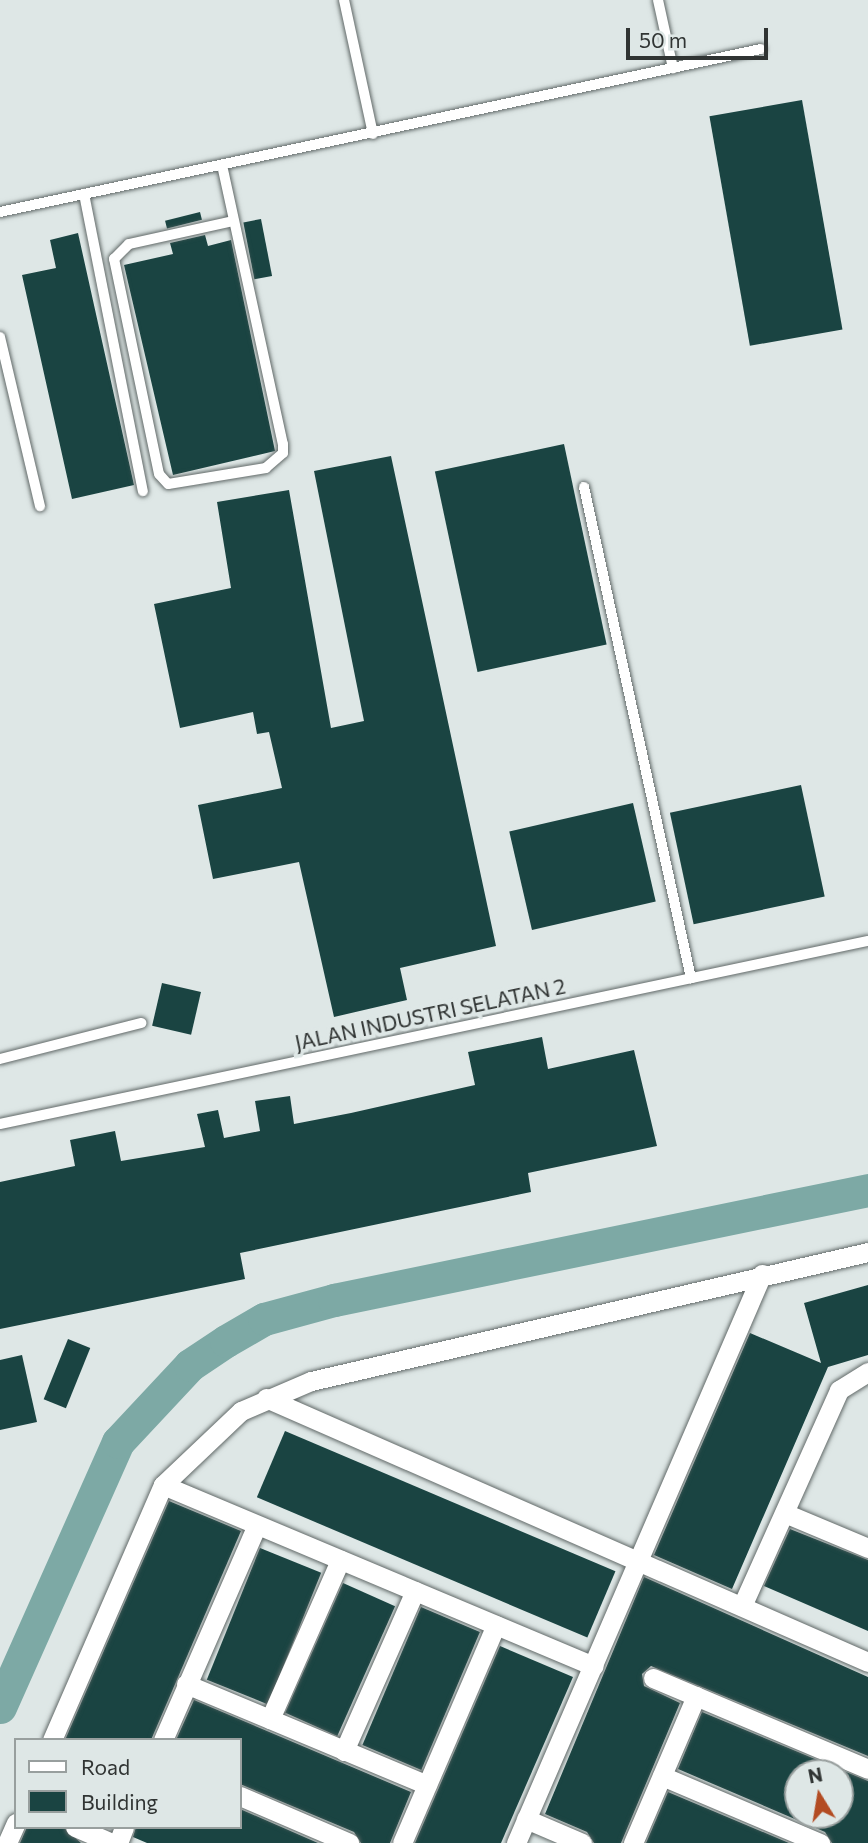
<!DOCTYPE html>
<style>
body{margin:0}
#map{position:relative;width:868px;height:1843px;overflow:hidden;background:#dee7e6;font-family:Commissioner,sans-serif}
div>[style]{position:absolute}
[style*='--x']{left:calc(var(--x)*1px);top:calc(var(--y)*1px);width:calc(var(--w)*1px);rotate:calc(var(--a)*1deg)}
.river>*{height:33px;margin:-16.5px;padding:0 16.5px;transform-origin:16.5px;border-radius:16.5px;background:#7da9a5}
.building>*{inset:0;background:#1a4442;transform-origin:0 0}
.roads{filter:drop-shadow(0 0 2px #616968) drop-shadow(0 0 2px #616968)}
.service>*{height:10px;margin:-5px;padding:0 5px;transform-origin:5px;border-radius:5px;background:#fff}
.minor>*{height:19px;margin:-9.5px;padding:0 9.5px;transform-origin:9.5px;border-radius:9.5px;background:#fff}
span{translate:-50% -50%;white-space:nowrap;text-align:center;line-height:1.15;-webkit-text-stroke:7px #dee7e6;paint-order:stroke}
.street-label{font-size:21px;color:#303433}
.legend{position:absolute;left:14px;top:1738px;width:228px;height:91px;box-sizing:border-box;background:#dee7e6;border:2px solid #989f9e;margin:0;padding:9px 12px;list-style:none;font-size:21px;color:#303433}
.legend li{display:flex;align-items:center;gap:14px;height:35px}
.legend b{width:35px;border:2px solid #989f9e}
.north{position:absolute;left:784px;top:1759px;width:70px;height:70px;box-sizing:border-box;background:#dee7e6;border:2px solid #989f9e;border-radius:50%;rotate:349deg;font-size:19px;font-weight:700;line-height:28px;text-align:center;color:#303433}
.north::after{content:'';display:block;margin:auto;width:24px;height:32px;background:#b34c23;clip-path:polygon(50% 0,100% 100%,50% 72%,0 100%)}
.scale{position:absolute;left:626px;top:28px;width:142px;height:32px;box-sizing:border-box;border:4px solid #303433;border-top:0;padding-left:9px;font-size:21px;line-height:24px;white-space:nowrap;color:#303433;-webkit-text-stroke:5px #dee7e6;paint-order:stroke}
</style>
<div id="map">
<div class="river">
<div style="--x:0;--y:1707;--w:290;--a:-66"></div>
<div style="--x:118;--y:1442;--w:105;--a:-46.9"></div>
<div style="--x:190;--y:1365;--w:43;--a:-33.7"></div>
<div style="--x:226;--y:1341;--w:44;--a:-30.1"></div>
<div style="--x:264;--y:1319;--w:73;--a:-15.2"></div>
<div style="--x:334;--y:1300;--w:545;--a:-11.64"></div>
</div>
<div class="building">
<div style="left:802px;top:100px;width:233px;height:94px;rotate:80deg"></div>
<div style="left:200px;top:212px;width:8px;height:36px;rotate:76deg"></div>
<div style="left:261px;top:219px;width:58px;height:18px;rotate:79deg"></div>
<div style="clip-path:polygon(78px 233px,134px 485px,72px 499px,22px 275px,56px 268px,50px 240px)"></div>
<div style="clip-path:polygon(205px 235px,208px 246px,231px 240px,275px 451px,173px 475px,124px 265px,173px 254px,170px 243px)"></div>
<div style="left:564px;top:444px;width:205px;height:132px;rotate:78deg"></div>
<div style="clip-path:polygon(391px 456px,496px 946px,400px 968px,407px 1000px,334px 1017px,299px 862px,213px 879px,198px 805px,282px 788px,269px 732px,257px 734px,253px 712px,180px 728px,154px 604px,231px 588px,217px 502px,289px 490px,331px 728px,364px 721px,314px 471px)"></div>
<div style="left:801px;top:785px;width:114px;height:134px;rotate:78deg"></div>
<div style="left:633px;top:803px;width:101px;height:127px;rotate:77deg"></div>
<div style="left:162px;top:983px;width:40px;height:44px;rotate:13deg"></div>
<div style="clip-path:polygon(542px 1037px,548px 1069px,634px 1050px,657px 1146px,528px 1173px,531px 1192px,240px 1253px,245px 1279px,0 1329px,0 1182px,75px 1166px,70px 1140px,115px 1131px,121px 1161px,205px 1147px,197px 1114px,218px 1110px,224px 1138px,260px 1131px,255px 1101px,290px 1096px,294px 1124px,351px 1113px,475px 1085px,468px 1052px)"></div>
<div style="clip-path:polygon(868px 1285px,868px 1355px,828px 1367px,732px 1589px,654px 1555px,750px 1333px,821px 1363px,804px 1303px)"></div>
<div style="left:68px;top:1339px;width:24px;height:65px;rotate:22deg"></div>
<div style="clip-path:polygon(22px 1355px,37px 1422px,0 1430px,0 1360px)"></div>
<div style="left:285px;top:1431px;width:359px;height:72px;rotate:23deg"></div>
<div style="clip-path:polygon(169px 1501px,241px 1531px,151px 1740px,65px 1740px)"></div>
<div style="clip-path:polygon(790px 1529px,868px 1560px,868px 1631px,764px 1586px)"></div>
<div style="left:260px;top:1548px;width:66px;height:142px;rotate:22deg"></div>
<div style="clip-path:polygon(644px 1577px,868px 1677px,868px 1756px,651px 1666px,642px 1674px,644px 1686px,680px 1703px,621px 1843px,594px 1843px,587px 1832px,545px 1814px)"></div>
<div style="left:343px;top:1583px;width:57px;height:142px;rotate:24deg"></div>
<div style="left:421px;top:1607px;width:64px;height:150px;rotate:23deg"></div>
<div style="clip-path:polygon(500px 1646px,573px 1677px,501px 1843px,415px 1843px)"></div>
<div style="clip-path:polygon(194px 1700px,411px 1792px,390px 1843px,361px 1843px,354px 1832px,240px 1784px,240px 1740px,176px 1740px)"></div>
<div style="clip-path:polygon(evenodd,702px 1712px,868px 1781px,868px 1843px,832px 1843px,825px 1832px,678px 1769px,702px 1712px,798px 1773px,840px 1773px,840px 1815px,798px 1815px,798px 1773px)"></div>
<div style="clip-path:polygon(668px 1792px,789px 1843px,646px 1843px)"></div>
<div style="clip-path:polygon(240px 1809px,318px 1843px,147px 1843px,133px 1837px,136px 1827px,240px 1827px)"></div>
<div style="clip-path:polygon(27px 1827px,63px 1827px,81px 1843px,20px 1843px)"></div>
</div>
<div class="roads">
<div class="service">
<div style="--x:344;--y:0;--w:137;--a:77.8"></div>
<div style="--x:658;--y:0;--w:70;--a:77.6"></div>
<div style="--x:222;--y:165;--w:286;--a:77.7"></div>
<div style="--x:283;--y:444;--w:9;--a:90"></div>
<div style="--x:283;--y:453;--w:23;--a:139"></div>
<div style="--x:266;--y:468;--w:99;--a:170.7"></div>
<div style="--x:168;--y:484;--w:13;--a:-132"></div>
<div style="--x:159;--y:474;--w:220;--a:-101.8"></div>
<div style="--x:114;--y:259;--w:21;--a:-45"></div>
<div style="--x:129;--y:244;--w:107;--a:-12.4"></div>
<div style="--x:84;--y:194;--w:303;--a:78.8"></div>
<div style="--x:0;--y:212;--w:778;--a:-12.09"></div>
<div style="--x:0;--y:337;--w:174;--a:76.7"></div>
<div style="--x:584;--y:487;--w:503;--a:77.71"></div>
<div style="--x:0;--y:1059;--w:146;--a:-14.3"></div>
<div style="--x:0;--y:1124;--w:887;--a:-11.91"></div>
</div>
<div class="minor">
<div style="--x:266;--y:1398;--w:657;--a:23.68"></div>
<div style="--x:163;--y:1485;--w:467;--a:22.8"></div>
<div style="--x:787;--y:1514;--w:88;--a:22.8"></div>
<div style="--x:742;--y:1606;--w:237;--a:-65.8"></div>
<div style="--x:839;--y:1390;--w:34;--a:-32"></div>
<div style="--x:653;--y:1678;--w:233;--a:22.9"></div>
<div style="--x:186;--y:1684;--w:261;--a:22.7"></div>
<div style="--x:270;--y:1719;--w:174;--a:-66.2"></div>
<div style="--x:52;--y:1740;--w:278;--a:-66.5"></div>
<div style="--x:163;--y:1485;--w:108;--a:-43.5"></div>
<div style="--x:241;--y:1411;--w:76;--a:-23.2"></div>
<div style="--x:311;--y:1381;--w:572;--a:-13.04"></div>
<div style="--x:163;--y:1740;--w:232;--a:-66.4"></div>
<div style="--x:344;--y:1751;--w:175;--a:-66.1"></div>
<div style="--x:662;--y:1776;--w:172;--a:23"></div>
<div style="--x:240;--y:1796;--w:119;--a:23.3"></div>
<div style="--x:526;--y:1819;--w:61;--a:23.2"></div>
<div style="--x:75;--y:1827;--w:40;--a:23.4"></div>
<div style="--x:7;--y:1843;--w:22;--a:-66"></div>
<div style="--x:118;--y:1843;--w:17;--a:-69"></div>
<div style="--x:402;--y:1843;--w:237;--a:-66.7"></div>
<div style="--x:516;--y:1843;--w:620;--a:-66.62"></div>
<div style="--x:633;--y:1843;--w:160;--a:-66.8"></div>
</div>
</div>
<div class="street-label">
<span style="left:430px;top:1014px;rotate:-12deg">JALAN INDUSTRI SELATAN 2</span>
</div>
<ul class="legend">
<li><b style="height:9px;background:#fff"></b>Road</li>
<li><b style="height:19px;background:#1a4442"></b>Building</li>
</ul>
<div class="north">N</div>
<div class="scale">50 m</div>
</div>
